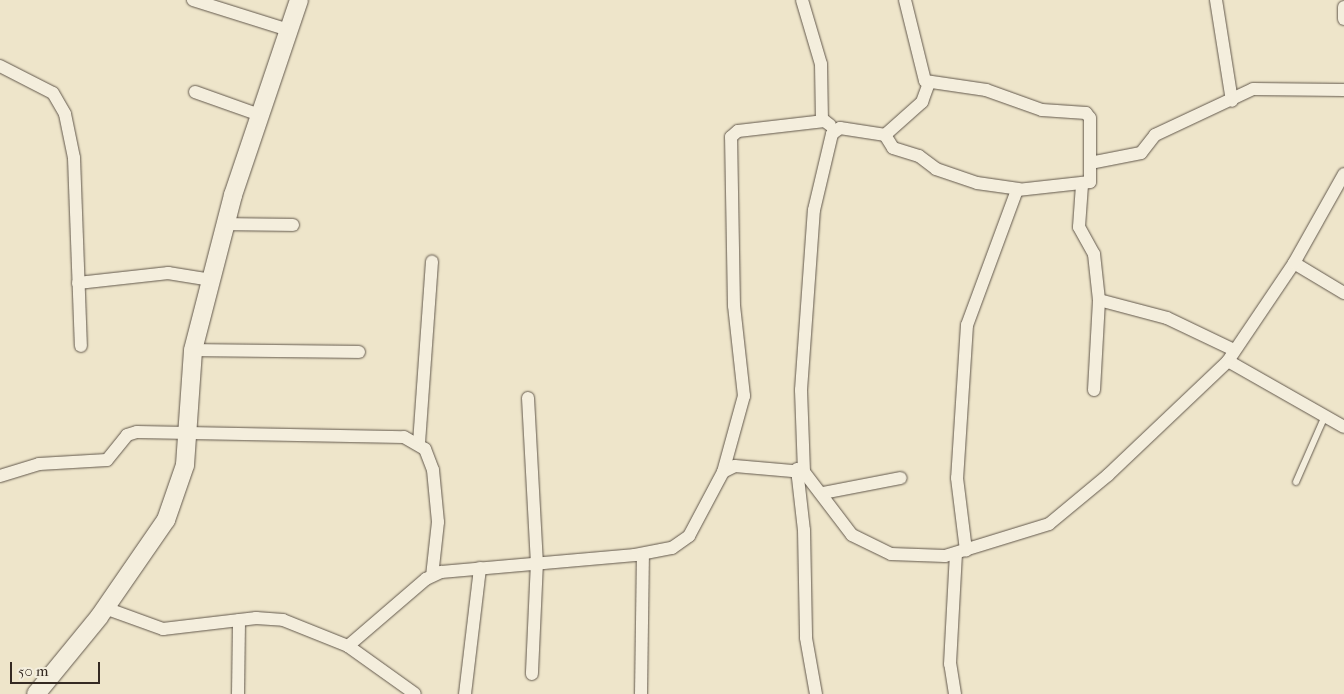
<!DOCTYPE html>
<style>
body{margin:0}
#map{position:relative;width:1344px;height:694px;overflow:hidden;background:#eee5ca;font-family:"IM FELL French Canon",serif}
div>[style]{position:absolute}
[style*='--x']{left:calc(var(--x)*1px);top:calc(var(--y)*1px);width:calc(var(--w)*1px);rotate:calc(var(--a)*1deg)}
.roads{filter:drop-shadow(0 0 1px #62584c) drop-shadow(0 0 1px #62584c)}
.lane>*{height:6px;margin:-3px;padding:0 3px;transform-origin:3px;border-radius:3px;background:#f4eedd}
.street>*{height:12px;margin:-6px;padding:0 6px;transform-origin:6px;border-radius:6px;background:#f4eedd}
.secondary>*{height:18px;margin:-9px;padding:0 9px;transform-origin:9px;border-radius:9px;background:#f4eedd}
span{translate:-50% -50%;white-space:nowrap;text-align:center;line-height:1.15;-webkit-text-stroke:4px #f4eedd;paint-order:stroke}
.scale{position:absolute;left:10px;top:662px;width:90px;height:22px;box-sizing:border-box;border:2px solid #342922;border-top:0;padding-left:6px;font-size:15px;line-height:18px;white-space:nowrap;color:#342922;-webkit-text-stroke:4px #f4eedd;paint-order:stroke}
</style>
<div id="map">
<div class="roads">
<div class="lane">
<div style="--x:1296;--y:482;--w:72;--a:-66.3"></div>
</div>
<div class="street">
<div style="--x:193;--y:0;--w:101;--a:17.4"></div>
<div style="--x:802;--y:0;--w:67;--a:73.5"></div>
<div style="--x:821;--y:64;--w:55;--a:89"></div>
<div style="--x:822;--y:119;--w:10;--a:37"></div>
<div style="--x:905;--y:0;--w:83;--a:76.1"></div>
<div style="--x:925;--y:81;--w:62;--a:8.4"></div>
<div style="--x:986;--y:90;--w:59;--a:19.7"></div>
<div style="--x:1042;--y:110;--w:44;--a:3.9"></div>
<div style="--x:1086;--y:113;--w:6;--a:51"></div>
<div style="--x:1090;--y:118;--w:64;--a:90"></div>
<div style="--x:1090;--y:182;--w:73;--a:173.7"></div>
<div style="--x:1017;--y:190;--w:144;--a:110.3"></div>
<div style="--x:967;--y:325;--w:153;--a:93.7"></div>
<div style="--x:957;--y:478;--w:73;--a:82.9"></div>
<div style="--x:1216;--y:0;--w:102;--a:81"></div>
<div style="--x:1344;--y:7;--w:12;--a:90"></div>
<div style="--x:0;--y:66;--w:59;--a:27"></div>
<div style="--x:53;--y:93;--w:24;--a:60"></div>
<div style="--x:65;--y:114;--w:45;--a:78.4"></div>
<div style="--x:74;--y:158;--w:188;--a:87.9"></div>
<div style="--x:195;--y:92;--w:69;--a:19.5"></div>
<div style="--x:885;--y:135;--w:15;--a:58"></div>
<div style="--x:893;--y:148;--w:27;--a:17"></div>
<div style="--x:919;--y:156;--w:21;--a:37"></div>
<div style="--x:936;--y:169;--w:43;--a:18.9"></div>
<div style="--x:977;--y:183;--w:42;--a:8.1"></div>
<div style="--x:1090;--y:163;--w:52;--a:-11.1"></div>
<div style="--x:1141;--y:153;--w:23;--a:-52"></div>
<div style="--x:1155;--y:135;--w:108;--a:-25.1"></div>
<div style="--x:1253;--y:89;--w:91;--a:0.6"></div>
<div style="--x:1082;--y:185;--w:42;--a:94.1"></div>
<div style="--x:1079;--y:227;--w:31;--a:61"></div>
<div style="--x:1094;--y:254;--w:46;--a:83.8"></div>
<div style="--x:1099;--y:300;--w:70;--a:14.8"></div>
<div style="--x:1167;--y:318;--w:74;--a:25.5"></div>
<div style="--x:225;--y:224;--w:68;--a:0.8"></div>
<div style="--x:1294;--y:263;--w:58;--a:31"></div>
<div style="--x:78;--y:283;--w:91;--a:-6.3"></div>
<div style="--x:168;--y:273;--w:44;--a:9.2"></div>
<div style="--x:193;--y:350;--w:166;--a:0.7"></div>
<div style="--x:1228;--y:361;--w:133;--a:29.6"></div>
<div style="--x:1094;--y:390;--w:90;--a:-86.8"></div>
<div style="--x:528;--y:398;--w:164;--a:86.9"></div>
<div style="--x:537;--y:562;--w:112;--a:92.6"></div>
<div style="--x:419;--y:443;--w:182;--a:-85.9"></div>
<div style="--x:797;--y:469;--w:61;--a:83.5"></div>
<div style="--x:804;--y:530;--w:108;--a:88.9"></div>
<div style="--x:806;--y:638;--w:57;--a:79.9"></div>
<div style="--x:723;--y:472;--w:79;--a:-74.6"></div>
<div style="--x:744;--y:396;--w:91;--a:-96.3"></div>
<div style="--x:734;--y:306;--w:169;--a:-91"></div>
<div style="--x:731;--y:137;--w:9;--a:-41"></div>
<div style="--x:738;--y:131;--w:87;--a:-6.6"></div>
<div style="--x:804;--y:472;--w:82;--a:-92.1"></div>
<div style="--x:801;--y:390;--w:180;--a:-85.9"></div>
<div style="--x:814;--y:210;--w:78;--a:-76.7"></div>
<div style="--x:832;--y:134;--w:10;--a:-37"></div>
<div style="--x:840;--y:128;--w:46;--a:8.8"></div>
<div style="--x:885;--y:135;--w:50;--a:-41.7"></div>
<div style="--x:922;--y:102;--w:20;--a:-70"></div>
<div style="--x:0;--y:476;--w:41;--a:-17.1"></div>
<div style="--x:39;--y:464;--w:68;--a:-3.4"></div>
<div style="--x:107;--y:460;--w:32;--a:-51"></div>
<div style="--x:127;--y:435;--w:10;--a:-17"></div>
<div style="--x:137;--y:432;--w:267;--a:1.1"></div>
<div style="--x:404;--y:437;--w:24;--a:30"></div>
<div style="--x:425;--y:449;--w:22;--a:69"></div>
<div style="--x:433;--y:470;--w:52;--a:84.5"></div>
<div style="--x:438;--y:522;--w:54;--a:96.3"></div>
<div style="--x:823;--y:493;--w:79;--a:-10.9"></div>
<div style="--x:105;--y:608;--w:62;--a:19.9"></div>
<div style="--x:163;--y:629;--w:94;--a:-6.7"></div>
<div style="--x:256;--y:618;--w:27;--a:4"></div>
<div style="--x:283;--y:620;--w:70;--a:21.8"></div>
<div style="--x:348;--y:646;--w:82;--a:35.6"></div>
<div style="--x:348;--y:646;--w:103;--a:-40.7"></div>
<div style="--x:426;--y:579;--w:17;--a:-25"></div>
<div style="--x:441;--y:572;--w:195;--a:-5"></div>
<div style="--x:635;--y:555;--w:38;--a:-11"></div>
<div style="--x:672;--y:548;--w:21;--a:-35"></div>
<div style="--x:689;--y:536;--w:72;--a:-62"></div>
<div style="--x:723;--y:472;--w:13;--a:-27"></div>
<div style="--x:735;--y:466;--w:69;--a:5"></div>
<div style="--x:804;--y:472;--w:79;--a:52.7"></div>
<div style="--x:852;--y:535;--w:43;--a:26"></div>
<div style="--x:891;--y:554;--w:54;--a:2.1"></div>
<div style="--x:945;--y:556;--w:109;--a:-17.1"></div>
<div style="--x:1049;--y:524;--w:77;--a:-39.7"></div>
<div style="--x:1108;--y:475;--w:166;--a:-43.5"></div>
<div style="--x:1228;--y:361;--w:118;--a:-56"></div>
<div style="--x:1294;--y:263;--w:102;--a:-60.7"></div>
<div style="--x:238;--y:694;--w:74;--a:-89.2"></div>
<div style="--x:465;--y:694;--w:127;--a:-83.2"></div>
<div style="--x:641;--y:694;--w:140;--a:-89.2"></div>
<div style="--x:955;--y:694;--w:30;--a:-99"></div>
<div style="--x:950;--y:664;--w:111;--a:-86.9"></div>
</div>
<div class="secondary">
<div style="--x:36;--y:694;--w:99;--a:-50.7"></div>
<div style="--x:99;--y:617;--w:118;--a:-55.4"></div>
<div style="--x:166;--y:520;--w:58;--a:-70.9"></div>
<div style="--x:185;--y:465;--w:115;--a:-86"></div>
<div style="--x:193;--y:350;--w:160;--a:-75.5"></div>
<div style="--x:233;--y:195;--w:206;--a:-71.3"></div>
</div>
</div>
<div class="scale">50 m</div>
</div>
